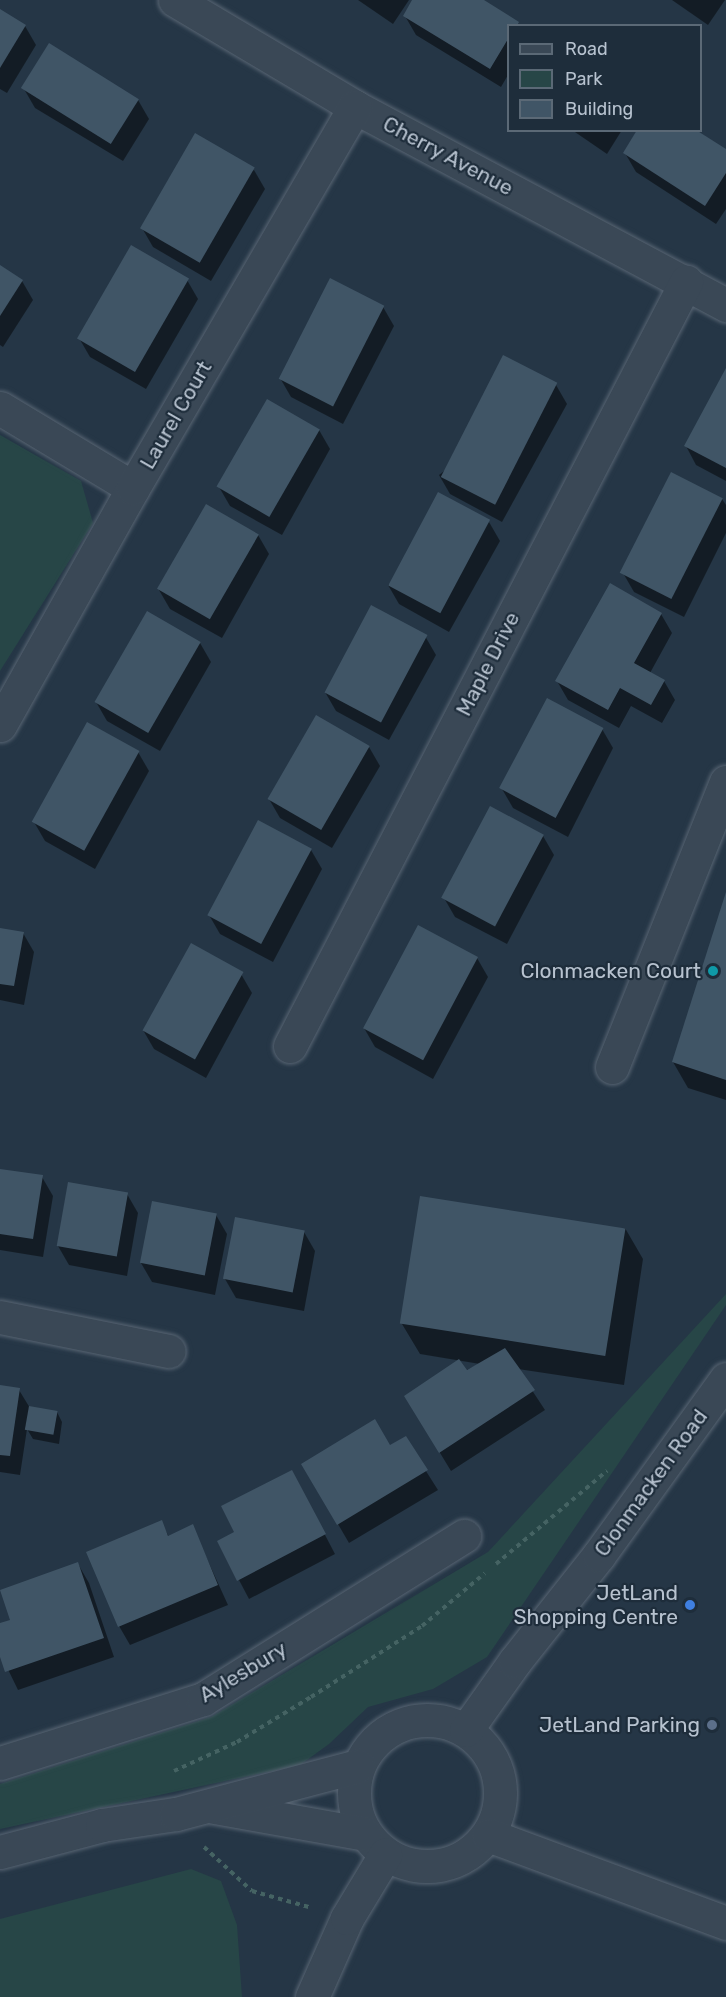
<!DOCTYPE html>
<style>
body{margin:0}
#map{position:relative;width:726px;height:1997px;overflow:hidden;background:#253646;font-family:Rubik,sans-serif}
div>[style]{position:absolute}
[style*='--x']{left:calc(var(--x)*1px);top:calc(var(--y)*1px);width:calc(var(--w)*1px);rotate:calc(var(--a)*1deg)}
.green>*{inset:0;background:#274647}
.shadow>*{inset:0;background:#0007}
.building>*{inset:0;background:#405566;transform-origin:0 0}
.path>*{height:4px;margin-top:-2px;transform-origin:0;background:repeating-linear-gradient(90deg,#456363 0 4.5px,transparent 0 9px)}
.roads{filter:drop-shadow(0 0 2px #586573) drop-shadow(0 0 2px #586573)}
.minor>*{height:33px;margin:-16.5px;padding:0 16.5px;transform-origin:16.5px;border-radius:16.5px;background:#3a4856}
.minor>.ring{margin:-16.5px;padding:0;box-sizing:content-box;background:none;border:33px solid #3a4856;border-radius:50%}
.dots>*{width:16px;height:16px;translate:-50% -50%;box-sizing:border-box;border:3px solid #1e2d3b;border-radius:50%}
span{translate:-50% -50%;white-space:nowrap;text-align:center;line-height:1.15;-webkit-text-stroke:4.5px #1e2d3b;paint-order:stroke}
.street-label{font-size:21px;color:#b7c2cf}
.poi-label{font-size:21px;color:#b7c2cf}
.right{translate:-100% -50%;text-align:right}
.legend{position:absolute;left:507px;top:24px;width:195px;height:108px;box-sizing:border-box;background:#1e2d3b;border:2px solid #5b6976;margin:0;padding:8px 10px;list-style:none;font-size:18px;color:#b7c2cf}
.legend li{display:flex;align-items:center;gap:12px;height:30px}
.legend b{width:30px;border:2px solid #5b6976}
</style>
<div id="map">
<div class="green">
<div style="clip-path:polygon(0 435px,81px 481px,93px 523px,0 671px)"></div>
<div style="clip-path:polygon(726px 1294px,726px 1305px,487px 1657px,433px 1689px,368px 1707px,329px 1744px,300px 1765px,0 1829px,0 1784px,211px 1717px,488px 1552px)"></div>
<div style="clip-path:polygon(191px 1869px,221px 1881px,237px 1925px,242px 1997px,0 1997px,0 1919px)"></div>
</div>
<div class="shadow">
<div style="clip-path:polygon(358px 0,409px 0,393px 24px)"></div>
<div style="clip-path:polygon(414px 0,481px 0,518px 23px,519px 26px,508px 26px,508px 75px,501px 87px,416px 35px,405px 16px)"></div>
<div style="clip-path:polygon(672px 0,725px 0,708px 25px)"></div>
<div style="clip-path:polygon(0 10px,25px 26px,36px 45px,7px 93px,0 89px)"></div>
<div style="clip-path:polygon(24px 89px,138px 100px,149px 119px,123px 161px,35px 108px)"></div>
<div style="clip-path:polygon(572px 130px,622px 130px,607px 154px)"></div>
<div style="clip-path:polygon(726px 151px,726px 209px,716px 224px,636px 172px,625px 153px)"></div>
<div style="clip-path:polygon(254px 170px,265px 189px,211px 281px,153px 247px,142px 228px)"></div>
<div style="clip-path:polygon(0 267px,22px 281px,33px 300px,3px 347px,0 345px)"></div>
<div style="clip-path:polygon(187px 280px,198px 299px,146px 389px,90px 357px,79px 338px)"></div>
<div style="clip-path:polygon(383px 307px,394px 326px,343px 424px,291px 397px,280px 378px)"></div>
<div style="clip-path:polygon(726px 371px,726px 481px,696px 465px,686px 446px)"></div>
<div style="clip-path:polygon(556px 385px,567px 404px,502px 522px,450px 494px,439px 475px)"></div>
<div style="clip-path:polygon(319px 430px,330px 449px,282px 535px,230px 506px,219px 487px)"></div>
<div style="clip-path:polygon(722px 499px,726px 505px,726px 533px,684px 617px,634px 592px,623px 573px)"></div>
<div style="clip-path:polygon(489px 522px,500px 541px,449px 632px,399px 604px,388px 585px)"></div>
<div style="clip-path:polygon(258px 535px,269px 554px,222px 638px,170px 609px,159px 590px)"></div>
<div style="clip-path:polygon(661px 614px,672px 633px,650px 673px,664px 681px,675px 700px,662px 723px,631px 706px,619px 728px,568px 700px,557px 681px)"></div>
<div style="clip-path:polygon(425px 636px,436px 655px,389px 740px,336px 711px,325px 692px)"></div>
<div style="clip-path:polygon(200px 643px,211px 662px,160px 751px,107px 721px,96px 702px)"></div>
<div style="clip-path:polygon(602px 729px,613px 748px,568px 837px,513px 808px,502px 789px)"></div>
<div style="clip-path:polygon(369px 747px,380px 766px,332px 848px,280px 818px,269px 799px)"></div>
<div style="clip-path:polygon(138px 752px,149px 771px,95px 869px,45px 841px,34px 822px)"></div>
<div style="clip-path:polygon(543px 836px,554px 855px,507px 944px,455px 917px,444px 898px)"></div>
<div style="clip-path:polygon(311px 850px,322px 869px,273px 962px,220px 934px,209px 915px)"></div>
<div style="clip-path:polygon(726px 896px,726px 1100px,688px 1088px,673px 1062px)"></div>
<div style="clip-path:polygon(0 929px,23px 933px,34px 952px,24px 1005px,0 1000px)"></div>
<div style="clip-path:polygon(477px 958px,488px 977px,433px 1079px,375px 1047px,364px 1028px)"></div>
<div style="clip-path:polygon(241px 974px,252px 993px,206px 1078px,154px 1049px,143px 1030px)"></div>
<div style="clip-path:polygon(0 1170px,42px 1177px,53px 1196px,43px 1257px,0 1250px)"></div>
<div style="clip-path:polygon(127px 1194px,138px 1213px,127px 1276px,69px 1265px,58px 1246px)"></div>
<div style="clip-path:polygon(216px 1215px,227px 1234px,215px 1295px,152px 1282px,141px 1263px)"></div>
<div style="clip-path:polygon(625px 1228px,643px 1259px,624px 1385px,518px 1369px,545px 1410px,451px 1471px,406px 1397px,480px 1364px,420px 1354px,402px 1324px)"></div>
<div style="clip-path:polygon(304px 1232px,315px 1251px,304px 1311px,236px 1298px,225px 1279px)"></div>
<div style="clip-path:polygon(0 1387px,19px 1390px,30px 1408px,57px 1412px,62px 1422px,59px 1444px,33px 1439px,27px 1429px,20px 1475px,0 1472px)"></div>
<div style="clip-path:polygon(405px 1438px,438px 1490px,349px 1543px,303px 1464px,390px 1447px)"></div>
<div style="clip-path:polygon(302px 1491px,335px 1554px,249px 1599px,239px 1580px,236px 1532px)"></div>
<div style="clip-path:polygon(161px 1522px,169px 1537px,192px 1526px,228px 1605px,130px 1645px,119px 1626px)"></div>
<div style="clip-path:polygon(78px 1564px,89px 1583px,114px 1657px,18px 1690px,0 1653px,0 1625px,12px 1621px)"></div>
</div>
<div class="building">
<div style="clip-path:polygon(412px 0,484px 0,519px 22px,517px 26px,508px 26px,508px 39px,490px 69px,403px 16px)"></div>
<div style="clip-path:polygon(0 9px,26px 25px,0 68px)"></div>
<div style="left:49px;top:43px;width:106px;height:53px;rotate:32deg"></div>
<div style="clip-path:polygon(637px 130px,696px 130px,726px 149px,726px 173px,705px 206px,623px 153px)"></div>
<div style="left:195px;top:133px;width:69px;height:110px;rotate:30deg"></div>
<div style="left:131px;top:245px;width:67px;height:108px;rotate:30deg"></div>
<div style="clip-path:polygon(0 265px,23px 280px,0 316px)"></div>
<div style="left:330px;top:278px;width:61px;height:113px;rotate:27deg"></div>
<div style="left:503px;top:355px;width:61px;height:137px;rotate:27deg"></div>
<div style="clip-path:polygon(726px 368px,726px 468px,684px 446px)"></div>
<div style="left:267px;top:399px;width:61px;height:101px;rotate:30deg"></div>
<div style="left:671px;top:472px;width:58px;height:113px;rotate:27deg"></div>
<div style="left:438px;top:492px;width:59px;height:106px;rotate:28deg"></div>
<div style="left:206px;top:504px;width:61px;height:98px;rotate:30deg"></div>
<div style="clip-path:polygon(610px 583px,662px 613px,634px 663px,665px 680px,651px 705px,620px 688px,608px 710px,555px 681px)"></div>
<div style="left:371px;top:605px;width:64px;height:99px;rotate:28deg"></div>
<div style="left:147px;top:611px;width:62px;height:105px;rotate:30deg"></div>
<div style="left:547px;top:698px;width:64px;height:102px;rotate:28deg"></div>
<div style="left:316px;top:715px;width:62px;height:97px;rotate:30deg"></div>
<div style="left:87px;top:722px;width:60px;height:114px;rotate:29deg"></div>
<div style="left:490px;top:806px;width:61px;height:104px;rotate:28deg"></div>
<div style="left:258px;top:820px;width:61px;height:108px;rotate:28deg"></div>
<div style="clip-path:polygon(726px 892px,726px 1080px,672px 1062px)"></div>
<div style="left:418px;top:925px;width:68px;height:117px;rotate:28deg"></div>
<div style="clip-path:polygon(0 928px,24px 932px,14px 986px,0 984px)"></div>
<div style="left:191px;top:943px;width:60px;height:100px;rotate:29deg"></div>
<div style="clip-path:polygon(0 1169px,43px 1175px,33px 1239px,0 1234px)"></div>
<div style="left:68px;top:1182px;width:61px;height:65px;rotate:10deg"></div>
<div style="left:420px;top:1196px;width:208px;height:129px;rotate:9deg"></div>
<div style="left:152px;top:1201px;width:66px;height:63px;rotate:11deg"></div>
<div style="left:235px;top:1217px;width:71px;height:63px;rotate:11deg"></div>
<div style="clip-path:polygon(505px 1348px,535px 1390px,439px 1453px,404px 1396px,459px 1359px,467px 1370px)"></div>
<div style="clip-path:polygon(0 1385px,20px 1388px,10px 1456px,0 1455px)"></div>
<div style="left:29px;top:1406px;width:29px;height:24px;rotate:10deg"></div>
<div style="clip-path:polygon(375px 1419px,390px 1445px,406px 1436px,428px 1470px,337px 1525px,301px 1464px)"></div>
<div style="clip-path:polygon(292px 1470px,326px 1534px,237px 1581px,217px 1541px,234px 1532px,221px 1506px)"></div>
<div style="clip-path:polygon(162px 1520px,168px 1536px,193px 1524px,218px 1585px,118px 1627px,86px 1552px)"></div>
<div style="clip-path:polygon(78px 1562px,104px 1638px,5px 1672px,0 1657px,0 1623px,10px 1620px,0 1590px)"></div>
</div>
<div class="path">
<div style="--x:496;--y:1564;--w:145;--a:-40"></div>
<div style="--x:174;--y:1771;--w:69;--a:-24.7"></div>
<div style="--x:237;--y:1742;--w:87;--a:-31.3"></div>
<div style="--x:311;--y:1697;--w:132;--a:-32.6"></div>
<div style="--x:422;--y:1626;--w:82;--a:-40.1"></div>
<div style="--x:204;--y:1847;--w:65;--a:42.5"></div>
<div style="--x:252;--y:1891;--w:59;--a:15.7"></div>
</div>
<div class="roads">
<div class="minor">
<div style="--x:175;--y:0;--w:209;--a:30.7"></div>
<div style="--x:355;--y:107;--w:421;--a:28.1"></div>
<div style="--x:0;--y:408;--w:155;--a:31"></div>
<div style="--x:0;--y:725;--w:272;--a:-60.7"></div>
<div style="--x:133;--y:488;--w:441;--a:-59.8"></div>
<div style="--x:290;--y:1046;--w:861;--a:-62.6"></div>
<div style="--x:612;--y:1067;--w:307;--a:-68.2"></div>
<div style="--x:0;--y:1317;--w:172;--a:11.4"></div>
<div class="ring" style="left:354px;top:1720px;width:113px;height:113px"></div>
<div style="--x:466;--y:1730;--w:85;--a:-54.6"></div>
<div style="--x:515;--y:1661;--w:135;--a:-51.6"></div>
<div style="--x:599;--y:1555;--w:217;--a:-54.2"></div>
<div style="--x:0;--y:1763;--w:213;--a:-17.5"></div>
<div style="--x:203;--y:1699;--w:308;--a:-32"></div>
<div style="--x:214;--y:1807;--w:153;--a:10.1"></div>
<div style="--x:488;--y:1835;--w:254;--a:20.3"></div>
<div style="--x:0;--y:1852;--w:106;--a:-14.8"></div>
<div style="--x:102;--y:1825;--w:75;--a:-8.5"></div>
<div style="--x:176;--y:1814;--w:188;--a:-14.8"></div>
<div style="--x:312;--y:1997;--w:86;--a:-66.1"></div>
<div style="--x:347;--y:1918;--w:74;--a:-58.9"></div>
</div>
</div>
<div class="dots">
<div style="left:713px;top:971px;background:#0f9aa8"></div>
<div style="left:690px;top:1605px;background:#3f7fe0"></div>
<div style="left:712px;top:1725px;background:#5c6f8a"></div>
</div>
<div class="street-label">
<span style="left:448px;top:156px;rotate:28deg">Cherry Avenue</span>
<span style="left:176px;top:415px;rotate:-60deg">Laurel Court</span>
<span style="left:488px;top:664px;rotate:-63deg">Maple Drive</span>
<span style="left:651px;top:1483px;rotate:-54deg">Clonmacken Road</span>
<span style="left:243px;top:1672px;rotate:-31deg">Aylesbury</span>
</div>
<div class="poi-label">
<span class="right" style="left:701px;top:971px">Clonmacken Court</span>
<span class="right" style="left:678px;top:1605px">JetLand<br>Shopping Centre</span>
<span class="right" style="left:700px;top:1725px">JetLand Parking</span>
</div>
<ul class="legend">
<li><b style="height:8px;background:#3a4856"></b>Road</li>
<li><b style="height:16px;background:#274647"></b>Park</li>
<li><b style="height:16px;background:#405566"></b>Building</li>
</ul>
</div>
